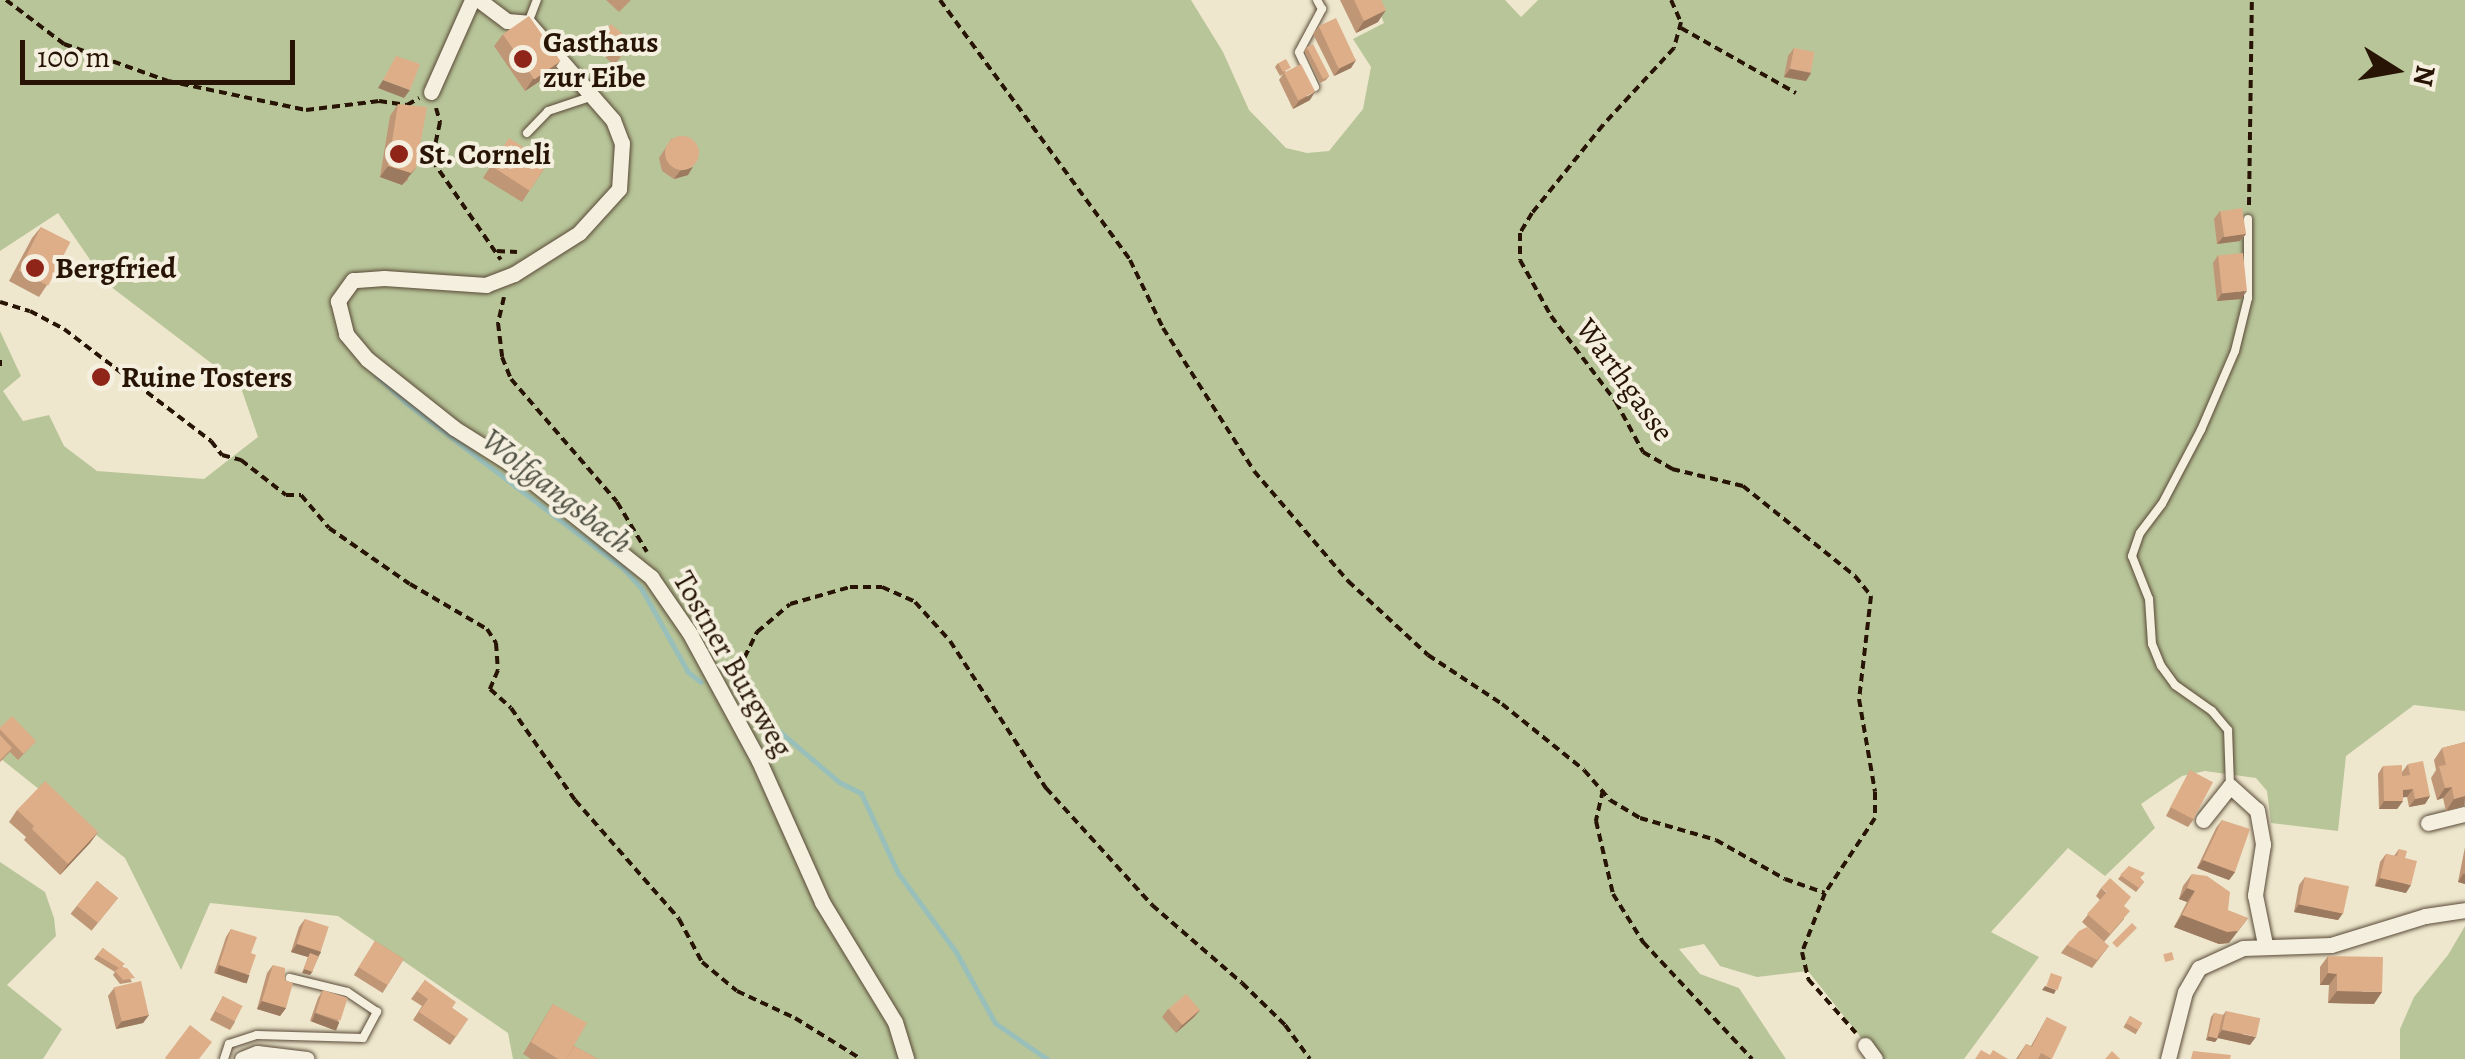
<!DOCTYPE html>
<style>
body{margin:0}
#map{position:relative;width:2465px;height:1059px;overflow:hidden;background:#eee7cd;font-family:Alegreya,serif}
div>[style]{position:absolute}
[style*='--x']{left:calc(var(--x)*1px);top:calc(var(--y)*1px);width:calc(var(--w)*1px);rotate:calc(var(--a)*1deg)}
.green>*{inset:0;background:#b8c599}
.stream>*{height:5px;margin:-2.5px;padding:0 2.5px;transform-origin:2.5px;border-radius:2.5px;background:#99bfba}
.path>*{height:4px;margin-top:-2px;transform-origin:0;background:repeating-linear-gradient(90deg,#271405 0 8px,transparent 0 13px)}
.roads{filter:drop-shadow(0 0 2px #594937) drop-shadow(0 0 2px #594937)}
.lane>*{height:8px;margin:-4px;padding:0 4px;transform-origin:4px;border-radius:4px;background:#f4efde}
.street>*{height:15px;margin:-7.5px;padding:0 7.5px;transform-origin:7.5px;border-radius:7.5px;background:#f4efde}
.wall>*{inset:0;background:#bf9676;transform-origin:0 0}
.shaded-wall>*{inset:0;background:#9b7a60;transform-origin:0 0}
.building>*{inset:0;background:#deae89;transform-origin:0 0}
.round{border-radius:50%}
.dots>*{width:28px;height:28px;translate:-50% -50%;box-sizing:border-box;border:5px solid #f4efde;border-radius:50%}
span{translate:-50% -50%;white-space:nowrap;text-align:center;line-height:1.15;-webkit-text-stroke:8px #f4efde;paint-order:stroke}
.poi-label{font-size:30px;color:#271405;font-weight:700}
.left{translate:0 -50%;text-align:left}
.street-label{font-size:30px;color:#271405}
.water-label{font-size:32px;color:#4f5044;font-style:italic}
.north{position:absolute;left:2345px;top:20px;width:100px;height:100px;-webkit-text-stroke:8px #f4efde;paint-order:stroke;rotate:101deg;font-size:28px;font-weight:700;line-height:40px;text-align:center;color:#271405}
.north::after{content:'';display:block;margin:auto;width:35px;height:45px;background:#271405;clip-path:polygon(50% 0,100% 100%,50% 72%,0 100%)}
.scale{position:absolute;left:20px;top:40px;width:275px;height:45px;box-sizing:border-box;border:5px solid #271405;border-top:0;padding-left:12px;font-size:30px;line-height:35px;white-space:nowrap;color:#271405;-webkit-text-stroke:8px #f4efde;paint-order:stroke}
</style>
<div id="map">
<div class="green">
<div style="clip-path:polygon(0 0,1191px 0,1223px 52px,1249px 110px,1286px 148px,1307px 153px,1329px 151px,1363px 109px,1371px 67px,1353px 39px,1384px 23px,1374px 0,1505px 0,1521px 17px,1538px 0,2465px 0,2465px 711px,2414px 705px,2346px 756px,2338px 831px,2271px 823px,2267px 791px,2256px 778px,2205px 771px,2182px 776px,2141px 804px,2155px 828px,2105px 876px,2068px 848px,1991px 932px,2039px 957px,1964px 1059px,1878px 1059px,1808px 971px,1757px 977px,1720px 966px,1704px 944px,1679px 949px,1700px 974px,1739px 988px,1786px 1059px,513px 1059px,508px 1033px,338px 916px,210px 903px,181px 970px,125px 858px,0 758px,0 331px,21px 376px,3px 391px,23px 421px,49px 415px,64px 446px,97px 471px,204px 479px,258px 437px,240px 385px,106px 283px,58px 213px,0 251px)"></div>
<div style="clip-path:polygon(0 862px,45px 892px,54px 918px,56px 936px,7px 985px,62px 1029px,43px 1059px,0 1059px)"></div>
<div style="clip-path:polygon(2465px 926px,2465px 1059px,2400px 1059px,2400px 1029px,2414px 997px,2448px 955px)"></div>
</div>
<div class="stream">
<div style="--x:376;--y:375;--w:40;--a:43"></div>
<div style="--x:405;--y:402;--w:275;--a:37.3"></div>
<div style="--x:624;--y:569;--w:25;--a:48"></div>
<div style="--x:641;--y:588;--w:96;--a:60.8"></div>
<div style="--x:688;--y:672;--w:16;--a:38"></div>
<div style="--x:752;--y:708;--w:114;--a:40.4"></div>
<div style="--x:839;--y:782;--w:25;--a:27"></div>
<div style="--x:861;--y:793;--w:88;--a:65.2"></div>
<div style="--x:898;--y:873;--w:98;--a:53.7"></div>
<div style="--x:956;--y:952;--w:81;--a:61.2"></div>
<div style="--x:995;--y:1023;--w:63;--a:34.7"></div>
</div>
<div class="path">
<div style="--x:6;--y:0;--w:73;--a:37.2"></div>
<div style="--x:64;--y:44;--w:110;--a:19.6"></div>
<div style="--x:168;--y:81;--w:141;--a:11.9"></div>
<div style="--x:306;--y:110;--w:74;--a:-7"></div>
<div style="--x:379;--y:101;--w:28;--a:8"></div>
<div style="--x:407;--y:105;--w:14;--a:-30"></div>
<div style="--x:940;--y:0;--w:322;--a:53.8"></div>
<div style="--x:1130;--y:260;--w:76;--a:64.1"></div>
<div style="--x:1163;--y:328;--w:169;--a:57.5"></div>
<div style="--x:1254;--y:471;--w:145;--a:49.5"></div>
<div style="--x:1348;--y:581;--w:109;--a:42.8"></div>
<div style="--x:1428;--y:655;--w:89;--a:33.5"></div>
<div style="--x:1502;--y:704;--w:105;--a:38.8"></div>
<div style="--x:1584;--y:770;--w:40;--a:49"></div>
<div style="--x:1610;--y:800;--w:35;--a:31"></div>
<div style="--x:1640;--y:818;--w:79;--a:16.1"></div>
<div style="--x:1716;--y:840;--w:79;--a:29.5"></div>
<div style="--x:1785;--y:879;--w:42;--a:19.3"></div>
<div style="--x:1671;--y:0;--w:24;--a:66"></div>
<div style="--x:1681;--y:22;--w:27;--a:105"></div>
<div style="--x:1674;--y:48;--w:105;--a:132.7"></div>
<div style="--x:1603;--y:125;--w:113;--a:128.9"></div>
<div style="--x:1532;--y:213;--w:23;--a:121"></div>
<div style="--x:1520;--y:233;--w:27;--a:90"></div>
<div style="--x:1520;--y:260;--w:64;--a:61"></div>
<div style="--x:1551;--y:316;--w:108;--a:52.9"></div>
<div style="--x:1616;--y:402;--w:57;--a:61.6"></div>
<div style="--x:1643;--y:452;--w:34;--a:30"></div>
<div style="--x:1672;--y:469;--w:73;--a:13.5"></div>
<div style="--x:1743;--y:486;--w:144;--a:38.8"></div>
<div style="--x:1855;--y:576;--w:26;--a:51"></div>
<div style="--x:1871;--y:596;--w:104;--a:96.6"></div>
<div style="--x:1859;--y:699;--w:94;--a:80.2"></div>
<div style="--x:1875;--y:792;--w:26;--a:90"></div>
<div style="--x:1875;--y:818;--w:90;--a:123.7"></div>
<div style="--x:1825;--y:893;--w:63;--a:111.3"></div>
<div style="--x:1802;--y:952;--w:28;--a:77"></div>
<div style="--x:1808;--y:979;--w:72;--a:48.4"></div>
<div style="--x:1681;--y:28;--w:132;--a:29.5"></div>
<div style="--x:436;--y:108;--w:15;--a:74"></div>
<div style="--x:440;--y:122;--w:39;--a:102"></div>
<div style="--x:432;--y:160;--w:121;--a:55.4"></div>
<div style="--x:2249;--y:205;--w:205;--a:-89.2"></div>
<div style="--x:497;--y:251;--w:20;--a:3"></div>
<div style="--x:504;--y:297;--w:27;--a:103"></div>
<div style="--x:498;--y:323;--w:34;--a:83"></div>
<div style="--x:502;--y:357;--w:24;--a:68"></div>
<div style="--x:511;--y:379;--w:162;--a:49.2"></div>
<div style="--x:617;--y:502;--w:58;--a:59"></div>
<div style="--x:0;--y:302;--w:31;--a:17"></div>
<div style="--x:30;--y:311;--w:38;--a:28"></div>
<div style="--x:64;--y:329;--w:185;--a:37.3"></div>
<div style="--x:211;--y:441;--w:18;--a:52"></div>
<div style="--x:222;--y:455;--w:20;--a:15"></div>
<div style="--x:241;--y:460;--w:57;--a:37.9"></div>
<div style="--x:286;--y:495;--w:15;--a:0"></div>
<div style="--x:301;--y:495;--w:43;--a:49.7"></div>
<div style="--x:329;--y:528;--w:98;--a:34.7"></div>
<div style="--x:410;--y:584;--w:89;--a:30.3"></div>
<div style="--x:487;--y:629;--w:17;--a:57"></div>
<div style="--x:496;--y:643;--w:27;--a:86"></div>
<div style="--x:498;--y:670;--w:21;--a:113"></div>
<div style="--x:490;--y:689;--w:28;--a:42"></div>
<div style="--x:511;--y:708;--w:112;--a:55.2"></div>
<div style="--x:575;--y:800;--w:158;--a:48.8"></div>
<div style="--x:679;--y:919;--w:49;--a:61.9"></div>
<div style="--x:702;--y:962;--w:45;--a:39.6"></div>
<div style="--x:737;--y:991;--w:64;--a:25"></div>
<div style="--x:795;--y:1018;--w:78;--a:31.8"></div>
<div style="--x:0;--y:360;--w:6;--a:90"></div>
<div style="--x:733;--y:681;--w:55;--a:-63.9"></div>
<div style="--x:757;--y:632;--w:43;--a:-40.3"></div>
<div style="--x:790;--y:604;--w:62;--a:-15.8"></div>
<div style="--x:850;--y:587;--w:32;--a:0"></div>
<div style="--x:882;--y:587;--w:36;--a:24"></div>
<div style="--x:915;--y:602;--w:52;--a:48.1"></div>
<div style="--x:950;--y:641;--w:176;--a:56.9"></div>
<div style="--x:1046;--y:788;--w:158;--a:47.8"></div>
<div style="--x:1152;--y:905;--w:119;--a:40.9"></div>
<div style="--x:1242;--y:983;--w:60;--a:44.3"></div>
<div style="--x:1285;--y:1025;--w:42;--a:53.7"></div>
<div style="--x:1603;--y:790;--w:32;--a:103"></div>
<div style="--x:1596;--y:821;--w:75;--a:76.9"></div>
<div style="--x:1613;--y:894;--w:57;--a:58"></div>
<div style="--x:1643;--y:942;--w:160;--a:47"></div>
</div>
<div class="roads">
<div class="lane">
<div style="--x:528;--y:23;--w:25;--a:-69"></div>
<div style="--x:1315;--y:87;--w:38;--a:-115"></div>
<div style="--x:1299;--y:52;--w:49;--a:-61.9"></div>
<div style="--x:1322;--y:9;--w:10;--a:-119"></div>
<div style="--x:527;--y:133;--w:30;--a:-46"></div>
<div style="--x:548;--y:111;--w:47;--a:-18.4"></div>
<div style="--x:2230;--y:786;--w:56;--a:-92"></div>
<div style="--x:2228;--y:730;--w:25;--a:-130"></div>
<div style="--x:2212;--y:711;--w:45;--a:-144.9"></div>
<div style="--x:2175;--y:685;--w:24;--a:-126"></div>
<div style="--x:2161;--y:666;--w:24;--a:-112"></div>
<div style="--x:2152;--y:644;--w:45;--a:-93.8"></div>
<div style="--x:2149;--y:599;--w:46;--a:-111.6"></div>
<div style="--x:2132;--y:556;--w:24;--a:-71"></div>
<div style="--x:2140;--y:533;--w:36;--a:-53"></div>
<div style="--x:2162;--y:504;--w:84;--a:-62.2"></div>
<div style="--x:2201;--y:430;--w:86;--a:-66.7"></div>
<div style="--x:2235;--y:351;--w:55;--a:-76.2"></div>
<div style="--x:2248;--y:298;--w:79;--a:-90"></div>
<div style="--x:224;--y:1059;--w:16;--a:-72"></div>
<div style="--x:229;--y:1044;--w:29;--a:-18"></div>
<div style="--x:257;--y:1035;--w:106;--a:1.6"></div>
<div style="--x:363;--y:1038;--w:30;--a:-62"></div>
<div style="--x:377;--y:1012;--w:36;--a:-146"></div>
<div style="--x:347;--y:992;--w:59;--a:-166.2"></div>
</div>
<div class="street">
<div style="--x:479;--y:0;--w:35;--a:37"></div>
<div style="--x:507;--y:21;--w:21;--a:5"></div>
<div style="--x:528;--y:23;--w:129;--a:48.8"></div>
<div style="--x:613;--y:120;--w:25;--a:69"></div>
<div style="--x:622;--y:143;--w:46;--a:93.7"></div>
<div style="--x:619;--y:189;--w:59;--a:132.3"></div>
<div style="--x:579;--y:233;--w:77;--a:147.8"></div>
<div style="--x:514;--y:274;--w:30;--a:159"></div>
<div style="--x:486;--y:285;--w:102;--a:-176.1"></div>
<div style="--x:384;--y:278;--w:31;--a:176"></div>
<div style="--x:353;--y:280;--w:26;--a:126"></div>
<div style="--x:338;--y:301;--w:34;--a:76"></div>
<div style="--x:346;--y:334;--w:33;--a:50"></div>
<div style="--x:367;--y:359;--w:111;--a:38.4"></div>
<div style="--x:454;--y:428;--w:64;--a:32.2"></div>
<div style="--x:508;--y:462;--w:184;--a:38.8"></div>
<div style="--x:651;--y:577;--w:67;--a:55.4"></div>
<div style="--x:689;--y:632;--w:147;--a:61.5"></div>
<div style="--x:759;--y:761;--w:154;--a:65.9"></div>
<div style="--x:822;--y:902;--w:140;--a:58.7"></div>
<div style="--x:895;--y:1022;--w:39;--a:73"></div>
<div style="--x:431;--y:92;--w:101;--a:-66"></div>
<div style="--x:2203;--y:820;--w:43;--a:-51.5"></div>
<div style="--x:2230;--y:786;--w:36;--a:42"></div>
<div style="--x:2257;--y:810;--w:35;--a:80"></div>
<div style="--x:2263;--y:844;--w:52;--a:98.9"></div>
<div style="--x:2255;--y:895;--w:50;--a:78.5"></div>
<div style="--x:2428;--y:823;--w:38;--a:-14"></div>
<div style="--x:1865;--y:1045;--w:17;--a:54"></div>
<div style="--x:242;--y:1059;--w:16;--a:-22"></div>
<div style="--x:257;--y:1053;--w:50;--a:6.8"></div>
<div style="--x:2168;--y:1059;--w:69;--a:-75.8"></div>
<div style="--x:2185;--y:992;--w:28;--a:-60"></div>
<div style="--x:2199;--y:968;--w:48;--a:-24.4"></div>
<div style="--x:2243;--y:948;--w:88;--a:-2"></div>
<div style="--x:2331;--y:945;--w:98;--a:-17.1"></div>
<div style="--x:2425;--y:916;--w:40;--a:-8.5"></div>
</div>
</div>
<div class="wall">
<div style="clip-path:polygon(606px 0,631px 0,619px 12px)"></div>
<div style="clip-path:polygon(1340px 0,1381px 0,1378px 22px,1356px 33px)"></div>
<div style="clip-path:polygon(1319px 26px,1356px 60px,1351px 68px,1334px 76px,1313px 34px)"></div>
<div style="clip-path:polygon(503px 34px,552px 73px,525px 91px,494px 46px)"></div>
<div style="clip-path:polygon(598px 38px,633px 43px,614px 65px,593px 46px)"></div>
<div style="clip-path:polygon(1307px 47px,1329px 76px,1326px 80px,1320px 83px,1304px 51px)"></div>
<div style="clip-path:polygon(1794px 48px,1811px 73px,1806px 81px,1784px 77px,1788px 56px)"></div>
<div style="clip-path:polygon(1278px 63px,1310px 100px,1293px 109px,1279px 80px,1283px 74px,1280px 76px,1275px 67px)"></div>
<div style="clip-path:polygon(398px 104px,408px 180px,402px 185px,380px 177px,390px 116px)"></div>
<div style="clip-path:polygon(672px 138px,688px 175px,674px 179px,662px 171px,659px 158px)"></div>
<div style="clip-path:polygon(501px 150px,548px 163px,522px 202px,483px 178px)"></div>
<div style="clip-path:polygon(2220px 211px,2246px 234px,2240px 241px,2217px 244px,2214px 219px)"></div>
<div style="clip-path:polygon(41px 227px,47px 285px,39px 297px,9px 281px,32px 238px)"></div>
<div style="clip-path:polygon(2218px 255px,2241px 299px,2217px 301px,2213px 263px)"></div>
<div style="clip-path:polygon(0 729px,36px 741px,18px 760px,10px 752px,0 762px)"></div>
<div style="clip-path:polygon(2465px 742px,2465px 805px,2464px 806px,2446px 811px,2443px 798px,2437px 800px,2431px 778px,2436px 770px,2434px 760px,2442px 748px)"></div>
<div style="clip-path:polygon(2408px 764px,2430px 796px,2425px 804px,2409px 807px,2407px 797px,2403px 797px,2403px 801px,2397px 809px,2379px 809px,2378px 774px,2383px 766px,2402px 772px)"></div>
<div style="clip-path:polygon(2190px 770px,2194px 819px,2188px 827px,2166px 816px)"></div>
<div style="clip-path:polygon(17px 810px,98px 832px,90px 843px,60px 875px,24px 840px,26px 837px,9px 822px)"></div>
<div style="clip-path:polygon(2222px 820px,2235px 872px,2229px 880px,2197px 868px,2216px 828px)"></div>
<div style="clip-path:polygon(2465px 847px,2465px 884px,2458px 882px)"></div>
<div style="clip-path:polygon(2399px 849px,2405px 858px,2406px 893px,2375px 886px,2380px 862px,2386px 854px,2394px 856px)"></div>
<div style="clip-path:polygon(2129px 866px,2144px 882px,2136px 892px,2118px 879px)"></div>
<div style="clip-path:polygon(2192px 874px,2228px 910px,2229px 943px,2219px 944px,2174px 927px,2187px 902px,2179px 899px,2183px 886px)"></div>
<div style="clip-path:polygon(2305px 877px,2343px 913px,2338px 920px,2294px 912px,2299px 885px)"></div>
<div style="left:97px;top:881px;width:27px;height:42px;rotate:39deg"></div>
<div style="clip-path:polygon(2101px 888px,2124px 907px,2124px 919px,2104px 942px,2082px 922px,2100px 900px,2096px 896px)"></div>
<div style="clip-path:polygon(305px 919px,321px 952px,310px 975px,302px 973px,308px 957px,291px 952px,299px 927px)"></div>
<div style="clip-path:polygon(231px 929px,251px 953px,244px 983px,214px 973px,226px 937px)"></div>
<div style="left:375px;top:941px;width:34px;height:40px;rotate:32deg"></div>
<div style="clip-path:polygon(2067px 945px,2109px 946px,2092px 968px,2061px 953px)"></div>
<div style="clip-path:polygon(103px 948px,123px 967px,132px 982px,120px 984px,113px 975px,115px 972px,94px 959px)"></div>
<div style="clip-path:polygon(2328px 956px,2374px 1004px,2328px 1003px,2329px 985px,2320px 985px,2320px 967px)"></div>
<div style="clip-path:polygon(273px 965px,286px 1008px,280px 1016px,257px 1009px,267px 973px)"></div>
<div style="clip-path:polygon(425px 980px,452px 1008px,468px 1019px,450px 1045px,413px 1020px,422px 1006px,411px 999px)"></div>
<div style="clip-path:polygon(114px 988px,149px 1015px,143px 1023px,116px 1029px,108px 996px)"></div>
<div style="clip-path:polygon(323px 990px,339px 1022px,334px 1030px,310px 1021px,318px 998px)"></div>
<div style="clip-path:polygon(223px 996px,235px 1022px,230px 1030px,210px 1020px)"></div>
<div style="clip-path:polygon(553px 1004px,574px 1046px,598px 1059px,531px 1059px,523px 1054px)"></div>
<div style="clip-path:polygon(1168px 1009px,1200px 1010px,1194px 1017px,1176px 1033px,1162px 1017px)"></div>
<div style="clip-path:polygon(2226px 1011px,2250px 1045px,2218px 1038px,2215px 1042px,2206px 1040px,2211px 1017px,2214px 1013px,2223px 1015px)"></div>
<div style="left:2130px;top:1016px;width:14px;height:13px;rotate:30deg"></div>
<div style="clip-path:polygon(2047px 1017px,2051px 1059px,2016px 1059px,2026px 1044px,2031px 1046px)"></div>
</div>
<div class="shaded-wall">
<div style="clip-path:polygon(1386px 10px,1378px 22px,1356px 33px,1364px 21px)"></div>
<div style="clip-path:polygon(1356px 60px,1351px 68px,1334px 76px,1340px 68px)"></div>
<div style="clip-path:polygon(560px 61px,552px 73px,525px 91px,533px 79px)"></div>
<div style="clip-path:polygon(1790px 69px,1811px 73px,1806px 81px,1784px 77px)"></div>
<div style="clip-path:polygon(383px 80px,410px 90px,404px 98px,378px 88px)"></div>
<div style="clip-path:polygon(1315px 92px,1310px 100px,1293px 109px,1299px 101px)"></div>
<div style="clip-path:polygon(388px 166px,416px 168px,402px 185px,380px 177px)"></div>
<div style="clip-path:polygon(693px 167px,688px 175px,674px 179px,680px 171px)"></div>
<div style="clip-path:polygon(2246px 234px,2240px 241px,2217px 244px,2223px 237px)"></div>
<div style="clip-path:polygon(2247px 291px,2241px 299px,2217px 301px,2222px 293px)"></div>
<div style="clip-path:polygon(2452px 787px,2443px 798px,2437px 800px,2445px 788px)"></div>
<div style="clip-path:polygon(2413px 789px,2407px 797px,2397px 798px,2403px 790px)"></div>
<div style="clip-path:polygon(2430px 796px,2425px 804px,2409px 807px,2415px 799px)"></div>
<div style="clip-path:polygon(2465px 796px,2464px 806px,2446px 811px,2454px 799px)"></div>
<div style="clip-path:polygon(2384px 801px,2403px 801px,2397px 809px,2379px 809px)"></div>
<div style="clip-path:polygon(98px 832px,90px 843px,60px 875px,68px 864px)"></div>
<div style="clip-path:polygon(2203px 860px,2235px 872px,2229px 880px,2197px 868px)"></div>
<div style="clip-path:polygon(2463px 874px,2465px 874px,2465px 884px,2458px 882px)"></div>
<div style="clip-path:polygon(2380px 878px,2411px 885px,2406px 893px,2375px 886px)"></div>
<div style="clip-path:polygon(2187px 888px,2195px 891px,2187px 902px,2179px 899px)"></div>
<div style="clip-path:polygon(2299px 904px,2343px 913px,2338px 920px,2294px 912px)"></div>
<div style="clip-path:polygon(2182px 915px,2248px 918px,2229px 943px,2219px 944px,2174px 927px)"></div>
<div style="clip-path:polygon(297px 944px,321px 952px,315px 960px,310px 953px,308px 957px,291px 952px)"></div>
<div style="left:219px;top:965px;width:32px;height:9px;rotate:18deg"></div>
<div style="clip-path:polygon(305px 969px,313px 971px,310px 975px,302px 973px)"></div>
<div style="clip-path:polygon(2328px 973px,2337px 974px,2329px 985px,2320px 985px)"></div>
<div style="clip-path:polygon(2045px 986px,2056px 990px,2054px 994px,2042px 990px)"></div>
<div style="clip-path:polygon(2337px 991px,2382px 992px,2374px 1004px,2328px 1003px)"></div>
<div style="clip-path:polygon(262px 1001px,286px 1008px,280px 1016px,257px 1009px)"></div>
<div style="clip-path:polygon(1200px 1010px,1194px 1017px,1176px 1033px,1182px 1025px)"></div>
<div style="left:315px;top:1013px;width:26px;height:9px;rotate:21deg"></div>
<div style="clip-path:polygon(149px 1015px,143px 1023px,116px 1029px,122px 1021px)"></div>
<div style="clip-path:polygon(2222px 1030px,2256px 1037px,2250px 1045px,2218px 1038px,2215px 1042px,2206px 1040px,2209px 1036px,2216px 1038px)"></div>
</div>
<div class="building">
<div style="clip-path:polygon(1354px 0,1381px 0,1386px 10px,1364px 21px)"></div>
<div style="left:529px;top:16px;width:55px;height:32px;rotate:55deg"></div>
<div style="left:1336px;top:18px;width:47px;height:19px;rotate:65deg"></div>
<div style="left:611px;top:24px;width:29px;height:19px;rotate:41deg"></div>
<div style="left:1313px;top:44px;width:36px;height:7px;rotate:63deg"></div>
<div style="left:1794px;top:48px;width:21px;height:21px;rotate:11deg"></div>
<div style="clip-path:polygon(396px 56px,420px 64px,410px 90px,383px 80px)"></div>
<div style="left:1286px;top:59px;width:10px;height:9px;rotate:61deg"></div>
<div style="left:1301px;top:64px;width:31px;height:19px;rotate:63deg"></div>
<div style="clip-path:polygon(398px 104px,427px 107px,416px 168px,411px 173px,388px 166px)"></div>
<div class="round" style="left:665px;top:136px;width:34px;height:34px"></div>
<div style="left:509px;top:138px;width:46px;height:33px;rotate:33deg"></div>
<div style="left:2242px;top:208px;width:26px;height:22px;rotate:81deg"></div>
<div style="left:41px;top:227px;width:33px;height:49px;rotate:27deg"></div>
<div style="left:2243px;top:253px;width:38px;height:25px;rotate:84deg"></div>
<div style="left:12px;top:716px;width:35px;height:18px;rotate:46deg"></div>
<div style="clip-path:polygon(0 735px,12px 748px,0 760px)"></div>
<div style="clip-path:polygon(2465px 742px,2465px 796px,2454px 799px,2452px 787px,2445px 788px,2439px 766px,2446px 765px,2442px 748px)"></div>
<div style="clip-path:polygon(2423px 761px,2430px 796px,2415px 799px,2413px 789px,2403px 790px,2403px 801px,2384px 801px,2383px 766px,2402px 765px,2402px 776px,2410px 775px,2408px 764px)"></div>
<div style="left:2190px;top:770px;width:26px;height:42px;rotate:28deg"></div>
<div style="clip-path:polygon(45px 781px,98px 832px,68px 864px,32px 829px,34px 826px,17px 810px)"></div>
<div style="clip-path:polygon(2222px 820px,2250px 829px,2235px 872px,2203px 860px)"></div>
<div style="clip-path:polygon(2399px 849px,2407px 851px,2405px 858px,2417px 861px,2411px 885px,2380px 878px,2386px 854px,2397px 856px)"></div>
<div style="clip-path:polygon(2129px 866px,2145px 873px,2140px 878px,2144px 882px,2139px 888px,2120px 875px)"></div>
<div style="clip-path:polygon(2192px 874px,2207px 876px,2230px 892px,2228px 910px,2248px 918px,2238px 931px,2227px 932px,2182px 915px,2195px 891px,2187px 888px)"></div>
<div style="left:2305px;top:877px;width:45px;height:28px;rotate:12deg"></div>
<div style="clip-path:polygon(2110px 878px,2131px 897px,2124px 906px,2130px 911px,2110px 934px,2087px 914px,2107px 892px,2101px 888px)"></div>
<div style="left:97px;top:881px;width:27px;height:32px;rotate:39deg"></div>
<div style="left:305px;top:919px;width:25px;height:26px;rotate:18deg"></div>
<div style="left:2132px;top:923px;width:7px;height:28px;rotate:45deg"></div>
<div style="clip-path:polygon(2087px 927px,2109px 946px,2097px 960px,2067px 945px,2079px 931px)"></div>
<div style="clip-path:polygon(231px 929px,257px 937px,251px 953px,256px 955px,249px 975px,219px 965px)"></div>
<div style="left:375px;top:941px;width:34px;height:31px;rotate:32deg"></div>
<div style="clip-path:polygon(103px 948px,125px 964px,121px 967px,127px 968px,135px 978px,123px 980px,115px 971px,119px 968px,97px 955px)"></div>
<div style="left:2172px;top:952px;width:8px;height:9px;rotate:76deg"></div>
<div style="left:310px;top:953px;width:9px;height:17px;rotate:21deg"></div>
<div style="clip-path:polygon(2328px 956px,2383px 957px,2382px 992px,2337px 991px,2337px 974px,2328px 973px)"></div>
<div style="clip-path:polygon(273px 965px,285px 968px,285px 980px,293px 983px,286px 1008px,262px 1001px)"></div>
<div style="left:2051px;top:973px;width:12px;height:14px;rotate:20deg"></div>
<div style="clip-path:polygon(425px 980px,456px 1002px,452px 1008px,468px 1019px,456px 1037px,419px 1012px,428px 999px,417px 991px)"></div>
<div style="left:141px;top:981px;width:35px;height:28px;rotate:77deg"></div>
<div style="left:323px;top:990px;width:26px;height:24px;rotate:18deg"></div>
<div style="left:1186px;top:994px;width:21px;height:23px;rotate:49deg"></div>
<div style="left:223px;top:996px;width:22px;height:17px;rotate:27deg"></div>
<div style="clip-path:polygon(553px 1004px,587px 1023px,566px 1059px,558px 1059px,531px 1042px)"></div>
<div style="left:2226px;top:1011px;width:35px;height:19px;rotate:12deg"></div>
<div style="left:2214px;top:1013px;width:9px;height:24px;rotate:13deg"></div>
<div style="left:2130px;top:1016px;width:14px;height:8px;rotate:30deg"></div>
<div style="clip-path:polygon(2047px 1017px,2067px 1027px,2052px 1059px,2041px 1053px,2038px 1059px,2018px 1059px,2026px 1044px,2032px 1047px)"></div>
<div style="clip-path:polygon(190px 1025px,212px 1042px,199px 1059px,166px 1059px,165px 1058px)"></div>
<div style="clip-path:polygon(574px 1046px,598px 1059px,566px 1059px)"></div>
<div style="clip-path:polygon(1981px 1050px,1990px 1055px,1993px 1050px,2008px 1059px,1975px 1059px)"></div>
<div style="clip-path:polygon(2112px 1051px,2120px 1059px,2105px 1059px)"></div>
<div style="clip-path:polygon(2193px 1051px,2231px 1055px,2230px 1059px,2191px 1059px)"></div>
</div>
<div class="dots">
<div style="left:523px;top:59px;background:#8f2418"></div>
<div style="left:399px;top:154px;background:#8f2418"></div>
<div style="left:35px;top:268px;background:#8f2418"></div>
<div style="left:101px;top:377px;background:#8f2418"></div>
</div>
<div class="poi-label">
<span class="left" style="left:543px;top:59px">Gasthaus<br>zur Eibe</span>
<span class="left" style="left:419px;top:154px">St. Corneli</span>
<span class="left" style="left:55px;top:268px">Bergfried</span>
<span class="left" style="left:121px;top:377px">Ruine Tosters</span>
</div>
<div class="street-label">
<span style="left:1625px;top:380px;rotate:54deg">Warthgasse</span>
<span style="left:733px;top:664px;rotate:60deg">Tostner Burgweg</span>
</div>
<div class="water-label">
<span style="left:557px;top:491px;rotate:38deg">Wolfgangsbach</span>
</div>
<div class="north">N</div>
<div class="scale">100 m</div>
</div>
